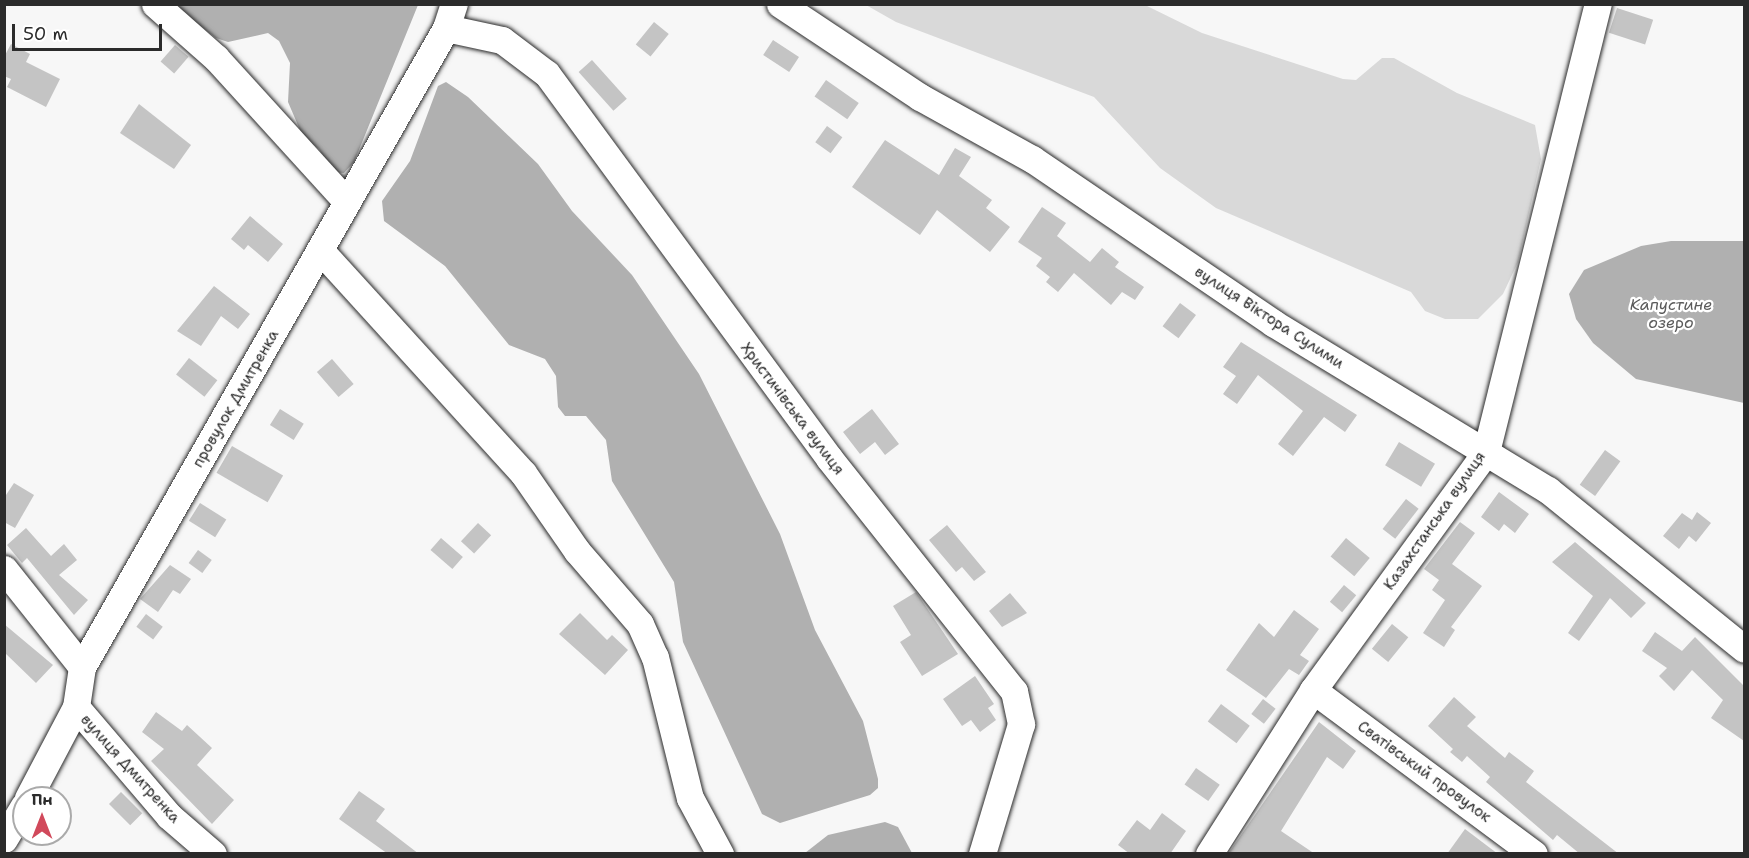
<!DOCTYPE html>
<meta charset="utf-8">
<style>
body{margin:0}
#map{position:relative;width:1749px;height:858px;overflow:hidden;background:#f7f7f7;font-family:"Shantell Sans",sans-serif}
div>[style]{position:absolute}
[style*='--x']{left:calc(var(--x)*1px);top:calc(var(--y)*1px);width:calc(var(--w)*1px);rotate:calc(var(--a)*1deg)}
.green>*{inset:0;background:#d9d9d9}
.water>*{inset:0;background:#b0b0b0}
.building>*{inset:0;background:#c4c4c4;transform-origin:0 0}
.roads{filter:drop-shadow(0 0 2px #2b2b2b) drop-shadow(0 0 2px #2b2b2b)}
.minor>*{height:27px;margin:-13.5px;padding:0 13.5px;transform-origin:13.5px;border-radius:13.5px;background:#fff}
span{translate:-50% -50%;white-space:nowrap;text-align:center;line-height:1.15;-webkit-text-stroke:4.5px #fff;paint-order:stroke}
.street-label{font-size:15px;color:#2b2b2b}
.water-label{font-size:16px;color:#5a5a5a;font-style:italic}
.frame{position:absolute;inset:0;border:6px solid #2b2b2b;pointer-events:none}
.north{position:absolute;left:12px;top:786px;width:60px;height:60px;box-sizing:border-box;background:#fff;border:2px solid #aaa;border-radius:50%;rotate:0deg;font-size:16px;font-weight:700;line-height:24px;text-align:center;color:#2b2b2b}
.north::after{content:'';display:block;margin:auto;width:21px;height:27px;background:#d1495b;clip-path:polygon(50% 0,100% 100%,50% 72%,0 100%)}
.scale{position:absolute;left:12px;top:24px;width:150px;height:27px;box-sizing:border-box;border:3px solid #2b2b2b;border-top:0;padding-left:8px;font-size:18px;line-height:21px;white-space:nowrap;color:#2b2b2b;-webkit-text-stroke:4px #fff;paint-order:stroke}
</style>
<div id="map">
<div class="green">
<div style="clip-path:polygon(866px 5px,1145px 5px,1202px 33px,1343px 79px,1356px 80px,1382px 58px,1394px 58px,1457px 93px,1535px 125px,1541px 159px,1518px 262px,1503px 294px,1478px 319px,1445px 319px,1425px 311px,1411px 292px,1216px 208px,1160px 168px,1094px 97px,896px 22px)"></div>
</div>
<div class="water">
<div style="clip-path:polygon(173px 5px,418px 5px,354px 162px,344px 173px,332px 172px,319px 149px,303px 137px,288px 102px,290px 63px,279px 41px,268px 33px,228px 42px,216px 38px)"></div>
<div style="clip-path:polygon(446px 82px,468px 97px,538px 164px,572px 211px,632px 275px,699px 374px,780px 534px,815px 630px,863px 721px,878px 779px,878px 788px,870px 795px,780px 823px,762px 814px,683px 642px,674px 582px,612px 481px,606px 440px,586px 416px,565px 416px,558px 407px,556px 376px,545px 359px,509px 345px,445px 266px,384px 221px,382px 201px,410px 161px,438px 86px)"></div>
<div style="clip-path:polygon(1671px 241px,1744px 241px,1744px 403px,1636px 379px,1593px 343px,1576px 319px,1569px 294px,1584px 270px,1641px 246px)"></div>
<div style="clip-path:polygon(885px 822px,898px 827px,912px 853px,805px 853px,828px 835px)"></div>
</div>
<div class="building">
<div style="left:1617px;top:8px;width:38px;height:26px;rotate:18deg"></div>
<div style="left:654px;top:22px;width:19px;height:29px;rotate:39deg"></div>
<div style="left:773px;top:40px;width:31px;height:18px;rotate:33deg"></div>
<div style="clip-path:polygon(11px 44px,30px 54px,26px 62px,60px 79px,46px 107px,7px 87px,11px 79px,4px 76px,4px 57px)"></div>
<div style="left:175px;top:45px;width:18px;height:22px;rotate:41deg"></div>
<div style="left:592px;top:60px;width:52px;height:18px;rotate:48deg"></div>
<div style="left:826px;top:80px;width:40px;height:20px;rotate:35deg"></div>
<div style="clip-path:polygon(139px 104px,191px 145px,174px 169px,120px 133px)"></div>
<div style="left:827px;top:126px;width:19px;height:20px;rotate:36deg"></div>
<div style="clip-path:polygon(885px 140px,939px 175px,955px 148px,971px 157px,959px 176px,992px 200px,986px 208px,1010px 227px,990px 252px,937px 210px,920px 235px,852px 187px)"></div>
<div style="clip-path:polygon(1042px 207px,1066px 223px,1057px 236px,1090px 262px,1102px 248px,1119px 262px,1115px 267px,1144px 287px,1135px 300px,1122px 292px,1111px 305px,1074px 273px,1058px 292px,1046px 282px,1050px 277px,1036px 266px,1042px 258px,1018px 242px)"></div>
<div style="clip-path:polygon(250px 216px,283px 244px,268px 262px,248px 245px,244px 250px,231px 239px)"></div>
<div style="clip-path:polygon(214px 286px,250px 314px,238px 329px,221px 316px,201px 346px,177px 331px)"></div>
<div style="left:1180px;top:303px;width:20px;height:29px;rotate:37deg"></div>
<div style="clip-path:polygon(1241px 342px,1357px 415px,1345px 432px,1324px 417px,1293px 456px,1278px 444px,1303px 411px,1258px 375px,1237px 404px,1223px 394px,1236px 376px,1223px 367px)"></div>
<div style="left:189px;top:358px;width:36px;height:21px;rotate:38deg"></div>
<div style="left:332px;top:359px;width:33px;height:20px;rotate:49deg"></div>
<div style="left:280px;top:409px;width:28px;height:19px;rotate:32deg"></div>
<div style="clip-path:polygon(872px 409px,899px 444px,885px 455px,875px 442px,860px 454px,843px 432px)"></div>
<div style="left:1399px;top:442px;width:42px;height:27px;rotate:31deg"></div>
<div style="left:232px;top:446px;width:59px;height:31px;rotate:30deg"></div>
<div style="left:1605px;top:450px;width:19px;height:43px;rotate:36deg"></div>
<div style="clip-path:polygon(14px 483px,34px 495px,15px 528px,4px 522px,4px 498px)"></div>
<div style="clip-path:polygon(1499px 492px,1529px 514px,1515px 533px,1504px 524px,1499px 531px,1481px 517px)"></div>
<div style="left:1406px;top:499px;width:16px;height:38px;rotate:38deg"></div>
<div style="left:200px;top:503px;width:31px;height:21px;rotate:32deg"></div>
<div style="clip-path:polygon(1697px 512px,1711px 523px,1696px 542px,1689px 536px,1679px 549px,1663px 536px,1682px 513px,1692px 520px)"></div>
<div style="clip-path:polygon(1460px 522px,1475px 533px,1452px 564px,1482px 586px,1451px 627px,1455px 630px,1444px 647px,1423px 633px,1445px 600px,1432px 590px,1439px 580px,1424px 569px)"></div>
<div style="left:478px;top:523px;width:18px;height:25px;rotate:43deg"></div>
<div style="clip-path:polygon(947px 525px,986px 572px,974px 581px,962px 567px,956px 572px,929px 540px)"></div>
<div style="clip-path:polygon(26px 528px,51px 556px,64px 544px,77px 560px,59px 575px,88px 600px,74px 615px,27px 558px,22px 563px,7px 545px)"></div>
<div style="left:441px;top:538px;width:29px;height:16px;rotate:41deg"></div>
<div style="left:1346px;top:538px;width:31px;height:24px;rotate:40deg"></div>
<div style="clip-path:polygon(1575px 542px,1646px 603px,1631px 618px,1610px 598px,1579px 641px,1568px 633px,1593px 596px,1552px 562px)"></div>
<div style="left:198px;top:550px;width:17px;height:16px;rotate:36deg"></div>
<div style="clip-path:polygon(170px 565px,191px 579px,180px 594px,173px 590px,158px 612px,140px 599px)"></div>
<div style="left:1344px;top:585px;width:16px;height:22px;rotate:40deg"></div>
<div style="clip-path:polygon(916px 592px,958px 654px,922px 676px,900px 642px,911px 635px,893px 606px)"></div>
<div style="clip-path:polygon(1010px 593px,1027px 613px,1002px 627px,989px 611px)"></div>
<div style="clip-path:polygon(1294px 610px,1319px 629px,1300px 655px,1309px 661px,1299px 675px,1289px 669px,1266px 698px,1226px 670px,1259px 623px,1274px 637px)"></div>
<div style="clip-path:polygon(580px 613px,607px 640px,612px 635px,628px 650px,605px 675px,559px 634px)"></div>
<div style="left:146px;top:614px;width:21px;height:16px;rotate:37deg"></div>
<div style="clip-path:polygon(4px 624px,53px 665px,36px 683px,4px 652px)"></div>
<div style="left:1392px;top:624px;width:21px;height:32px;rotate:39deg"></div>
<div style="clip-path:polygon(1655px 632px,1682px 651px,1695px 637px,1744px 686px,1744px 741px,1711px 718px,1723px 700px,1692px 670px,1674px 691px,1659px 676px,1667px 668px,1642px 651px)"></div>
<div style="clip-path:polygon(975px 676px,994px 704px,988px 708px,996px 720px,980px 732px,971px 720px,962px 726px,943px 699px)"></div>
<div style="clip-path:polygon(1454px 697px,1476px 717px,1467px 726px,1505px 758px,1509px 752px,1534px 771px,1526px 782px,1619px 854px,1580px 854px,1557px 835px,1553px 840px,1486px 782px,1490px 777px,1467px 756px,1462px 762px,1450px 752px,1453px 749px,1428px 726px)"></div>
<div style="left:1263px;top:699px;width:16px;height:19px;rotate:38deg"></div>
<div style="left:1221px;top:704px;width:36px;height:22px;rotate:37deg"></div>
<div style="clip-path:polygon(156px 712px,182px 731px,187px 725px,212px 748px,197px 765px,234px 800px,212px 824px,151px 761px,164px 749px,142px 732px)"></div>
<div style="clip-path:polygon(1319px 722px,1356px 751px,1343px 769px,1327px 757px,1281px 831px,1315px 854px,1228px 854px)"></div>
<div style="left:1196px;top:768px;width:29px;height:20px;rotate:35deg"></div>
<div style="clip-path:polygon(359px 791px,385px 809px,376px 821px,419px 854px,388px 854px,339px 819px)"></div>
<div style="left:121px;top:792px;width:30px;height:17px;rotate:45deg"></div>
<div style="clip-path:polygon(1162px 813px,1186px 831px,1170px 854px,1130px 854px,1118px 845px,1137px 820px,1150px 830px)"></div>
<div style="clip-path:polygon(1465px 829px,1498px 854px,1447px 854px)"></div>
</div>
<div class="roads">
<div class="minor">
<div style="--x:155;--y:4;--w:81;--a:41.5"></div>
<div style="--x:216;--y:58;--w:193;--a:47.7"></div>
<div style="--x:780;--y:4;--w:168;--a:33.6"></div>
<div style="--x:920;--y:97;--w:128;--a:29"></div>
<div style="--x:1032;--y:159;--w:292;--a:34.2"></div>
<div style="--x:1273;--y:323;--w:322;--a:31.3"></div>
<div style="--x:1548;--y:490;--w:252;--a:39"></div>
<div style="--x:446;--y:28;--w:57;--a:12.1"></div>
<div style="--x:502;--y:40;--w:56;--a:37.1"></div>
<div style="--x:547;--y:74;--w:476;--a:53.7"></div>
<div style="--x:829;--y:458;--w:298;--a:51.6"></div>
<div style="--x:1014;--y:691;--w:34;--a:78"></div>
<div style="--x:1021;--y:724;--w:136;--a:106.7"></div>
<div style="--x:320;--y:250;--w:302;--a:47.7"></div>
<div style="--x:523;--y:473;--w:95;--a:55.3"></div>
<div style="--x:577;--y:551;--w:96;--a:49.2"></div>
<div style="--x:640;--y:624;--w:36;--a:66"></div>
<div style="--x:655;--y:657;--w:145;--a:76.1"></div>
<div style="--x:690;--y:798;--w:64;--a:61.8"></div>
<div style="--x:4;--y:569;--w:125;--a:51.5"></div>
<div style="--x:1313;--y:690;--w:275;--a:36.6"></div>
<div style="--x:76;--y:707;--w:143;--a:49.5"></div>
<div style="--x:169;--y:816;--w:58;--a:40.8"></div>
<div style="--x:28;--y:798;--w:103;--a:-62.2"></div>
<div style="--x:76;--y:707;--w:40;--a:-81.5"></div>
<div style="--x:82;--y:667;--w:735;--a:-60.33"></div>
<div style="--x:446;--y:28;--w:25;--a:-72"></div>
<div style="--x:4;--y:839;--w:39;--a:-59"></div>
<div style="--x:1209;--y:854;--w:194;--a:-57.6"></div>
<div style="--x:1313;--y:690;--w:294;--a:-54"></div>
<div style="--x:1486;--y:452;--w:462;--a:-76"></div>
</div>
</div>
<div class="street-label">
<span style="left:1269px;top:318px;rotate:33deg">вулиця Віктора Сулими</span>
<span style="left:236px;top:399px;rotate:-60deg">провулок Дмитренка</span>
<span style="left:792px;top:409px;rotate:53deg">Христичівська вулиця</span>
<span style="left:1435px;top:521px;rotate:-55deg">Казахстанська вулиця</span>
<span style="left:130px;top:769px;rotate:48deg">вулиця Дмитренка</span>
<span style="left:1424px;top:772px;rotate:36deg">Сватівський провулок</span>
</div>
<div class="water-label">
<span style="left:1671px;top:314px">Капустине<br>озеро</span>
</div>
<div class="frame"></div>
<div class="north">Пн</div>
<div class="scale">50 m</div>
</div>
